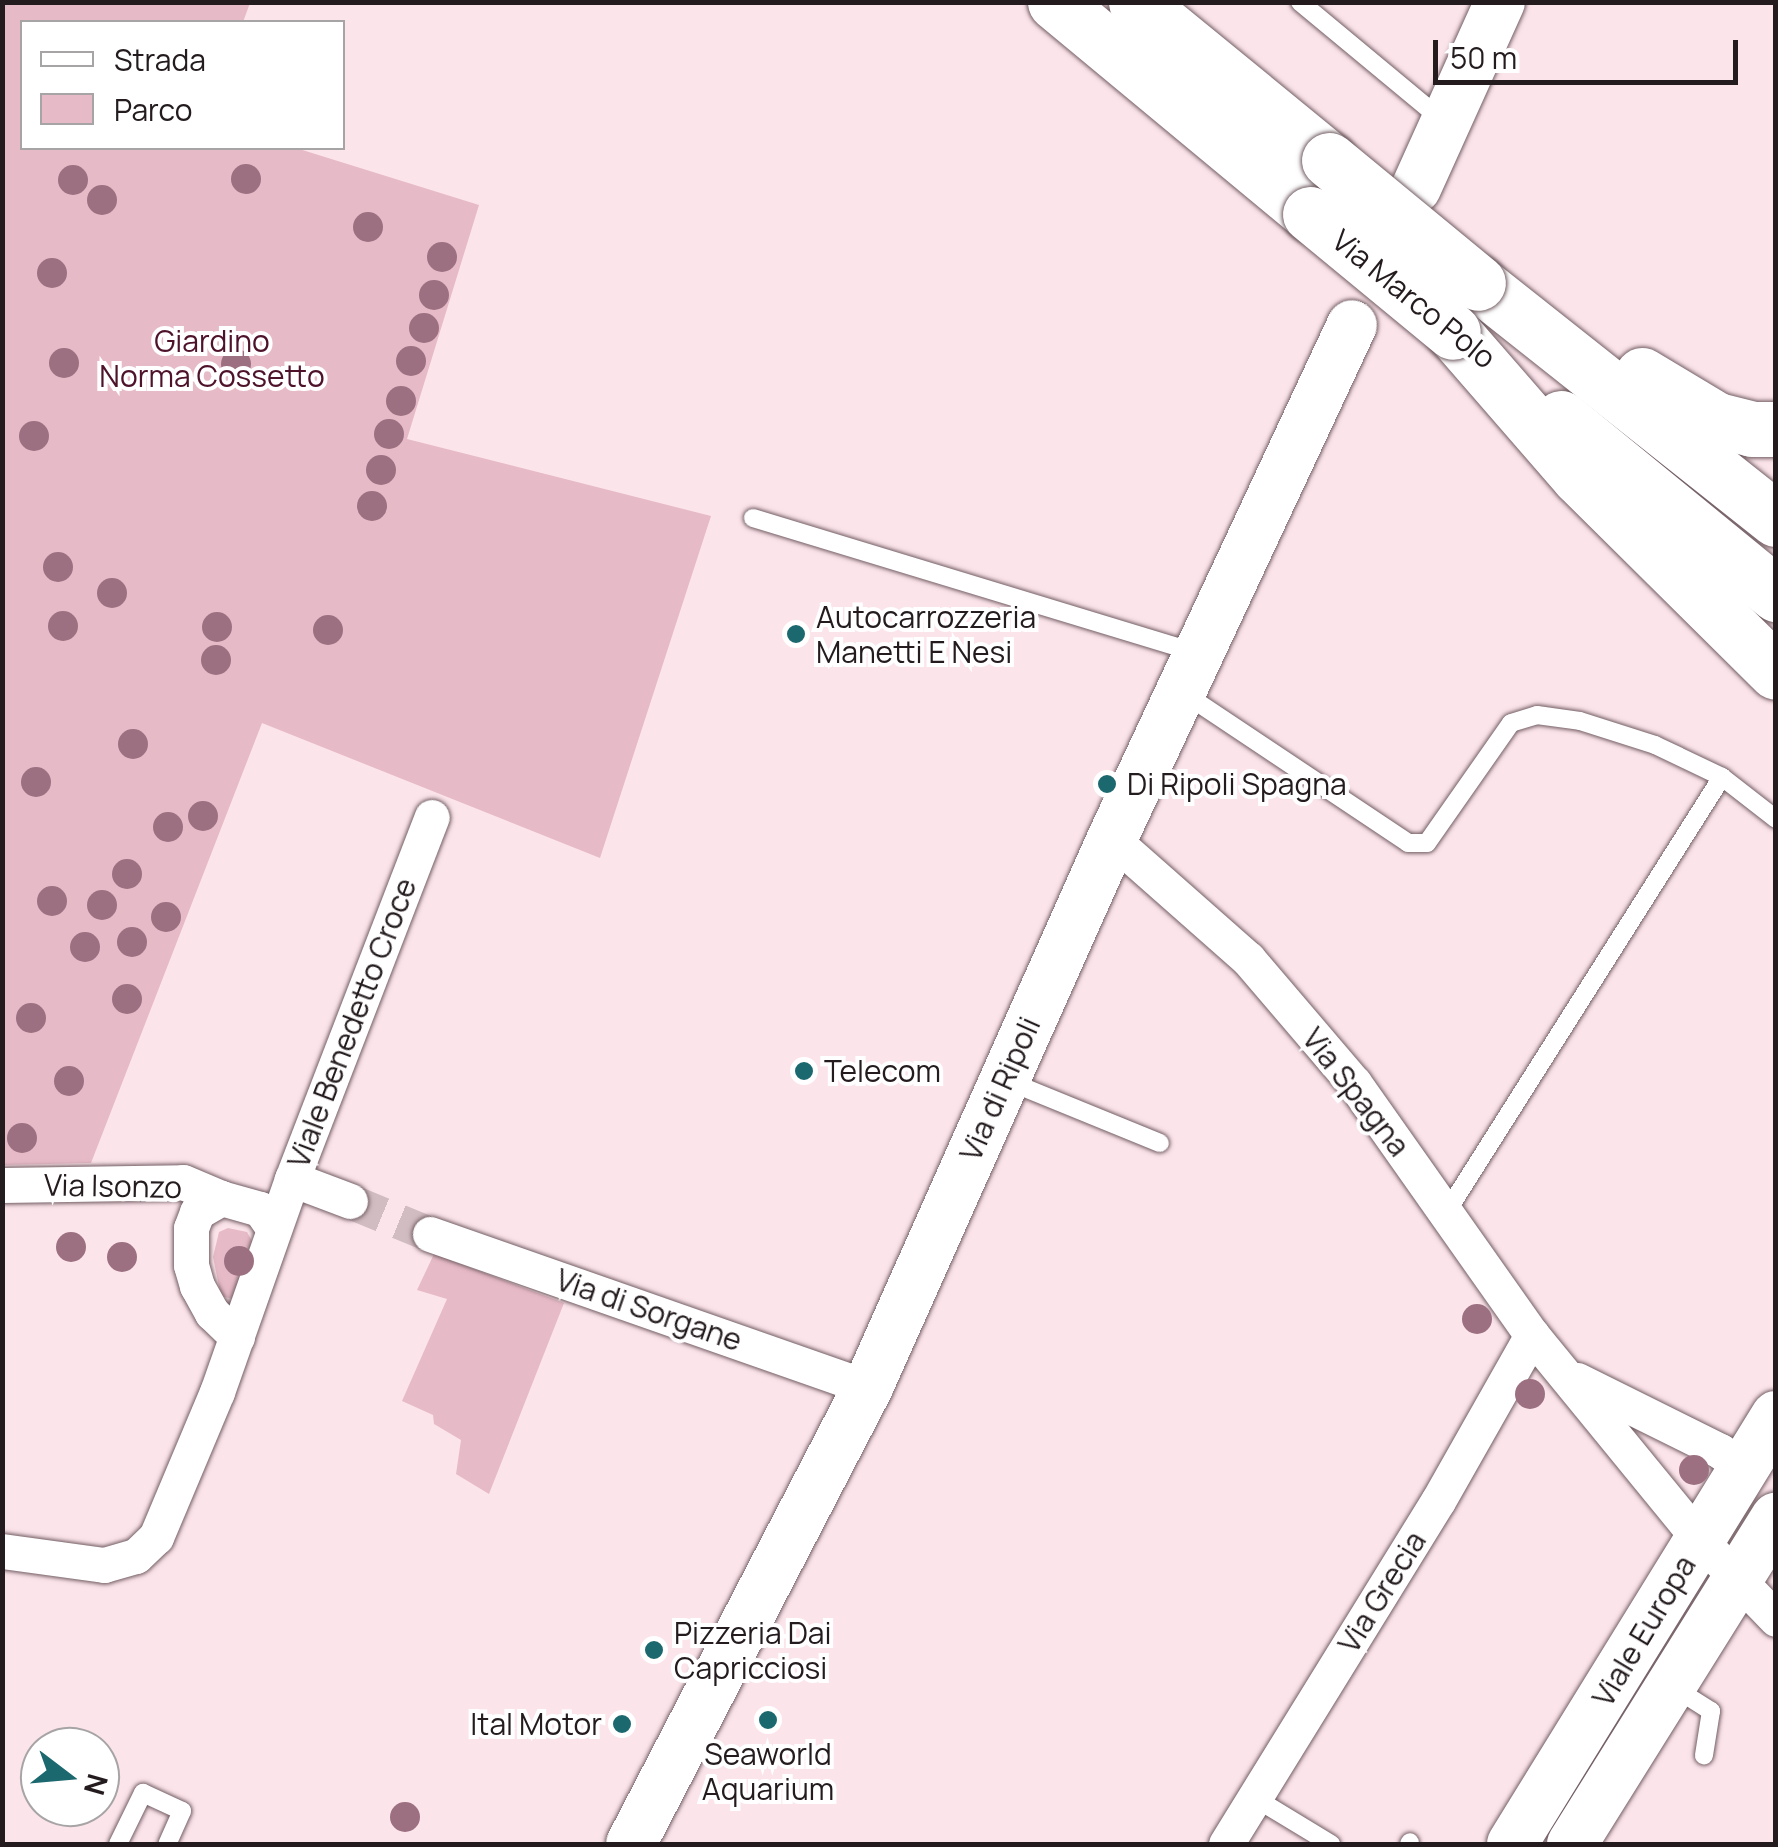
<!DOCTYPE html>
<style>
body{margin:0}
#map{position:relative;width:1778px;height:1847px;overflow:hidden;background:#fce4eb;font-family:Manrope,sans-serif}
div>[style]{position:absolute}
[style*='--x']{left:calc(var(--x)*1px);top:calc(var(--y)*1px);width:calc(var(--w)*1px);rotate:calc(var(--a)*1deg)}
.green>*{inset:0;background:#e7bac7}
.street-tunnel>*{height:35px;margin-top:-17.5px;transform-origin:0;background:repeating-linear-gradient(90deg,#d1bcc2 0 35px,transparent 0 53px)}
.roads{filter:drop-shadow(0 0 2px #725e63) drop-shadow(0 0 2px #725e63)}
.lane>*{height:18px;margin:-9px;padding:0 9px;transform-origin:9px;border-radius:9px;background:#fff}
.street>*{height:35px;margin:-17.5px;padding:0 17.5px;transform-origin:17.5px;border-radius:17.5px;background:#fff}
.secondary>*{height:50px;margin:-25px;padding:0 25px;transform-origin:25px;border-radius:25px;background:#fff}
.highway>*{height:55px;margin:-27.5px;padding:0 27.5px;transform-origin:27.5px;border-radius:27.5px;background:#fff}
.bridges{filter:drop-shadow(0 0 2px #725e63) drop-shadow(0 0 2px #725e63)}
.highway-bridge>*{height:55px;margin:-27.5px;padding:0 27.5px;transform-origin:27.5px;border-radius:27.5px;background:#fff}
.trees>*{width:30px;height:30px;margin:-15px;border-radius:50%;background:#9c7081}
.dots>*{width:28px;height:28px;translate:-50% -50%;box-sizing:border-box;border:5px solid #fff;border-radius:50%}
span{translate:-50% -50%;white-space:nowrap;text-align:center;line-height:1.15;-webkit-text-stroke:8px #fff;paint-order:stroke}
.street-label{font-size:30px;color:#231b1d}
.park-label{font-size:30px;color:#4e122b}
.poi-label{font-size:30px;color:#231b1d}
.left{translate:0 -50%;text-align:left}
.right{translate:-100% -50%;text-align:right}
.frame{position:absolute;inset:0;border:5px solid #231b1d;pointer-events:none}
.legend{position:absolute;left:20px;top:20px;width:325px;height:130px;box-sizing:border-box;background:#fff;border:2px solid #a7a4a5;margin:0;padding:12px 18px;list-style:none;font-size:30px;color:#231b1d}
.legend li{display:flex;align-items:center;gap:20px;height:50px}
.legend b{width:50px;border:2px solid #a7a4a5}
.north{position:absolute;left:20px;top:1727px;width:100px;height:100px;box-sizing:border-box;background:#fff;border:2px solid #a7a4a5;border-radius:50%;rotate:106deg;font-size:28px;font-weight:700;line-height:40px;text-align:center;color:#231b1d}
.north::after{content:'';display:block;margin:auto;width:35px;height:45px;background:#1c686f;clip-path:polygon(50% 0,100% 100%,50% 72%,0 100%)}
.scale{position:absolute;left:1433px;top:40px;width:305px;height:45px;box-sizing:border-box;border:5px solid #231b1d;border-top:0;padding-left:12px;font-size:30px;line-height:35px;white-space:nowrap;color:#231b1d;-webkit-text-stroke:8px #fff;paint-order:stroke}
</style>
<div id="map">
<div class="green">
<div style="clip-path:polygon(2px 3px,250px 3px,243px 22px,22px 22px,22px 148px,296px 148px,479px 205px,407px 439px,711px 516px,600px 858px,262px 723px,91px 1163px,3px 1165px)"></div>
<div style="clip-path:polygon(228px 1228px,247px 1232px,253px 1243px,233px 1299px,221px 1296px,213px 1257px,219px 1232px)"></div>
<div style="clip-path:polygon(434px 1254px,564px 1303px,489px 1494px,456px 1474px,461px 1440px,434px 1424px,433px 1415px,402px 1401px,447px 1299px,417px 1290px)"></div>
</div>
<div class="street-tunnel">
<div style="--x:350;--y:1201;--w:87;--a:22.4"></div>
</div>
<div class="roads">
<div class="lane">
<div style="--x:1300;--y:2;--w:185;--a:39.7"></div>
<div style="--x:753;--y:518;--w:464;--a:16.9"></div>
<div style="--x:1185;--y:694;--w:268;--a:33.7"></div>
<div style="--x:1408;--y:843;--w:19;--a:0"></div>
<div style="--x:1427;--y:843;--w:146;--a:-55"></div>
<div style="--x:1511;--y:723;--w:27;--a:-17"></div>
<div style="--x:1537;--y:715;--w:43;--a:7.9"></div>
<div style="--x:1580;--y:721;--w:79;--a:17.7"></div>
<div style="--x:1655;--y:745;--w:74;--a:25.5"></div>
<div style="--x:1722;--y:777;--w:68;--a:37.9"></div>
<div style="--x:1008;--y:1081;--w:164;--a:22.2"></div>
<div style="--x:1446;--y:1213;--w:516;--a:-57.67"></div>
<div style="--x:1673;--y:1687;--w:45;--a:32.3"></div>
<div style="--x:1711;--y:1711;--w:45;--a:99"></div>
<div style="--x:1255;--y:1798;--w:89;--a:31.2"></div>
<div style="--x:118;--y:1844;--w:57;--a:-63.9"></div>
<div style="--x:143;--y:1793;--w:43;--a:24.8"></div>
<div style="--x:182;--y:1811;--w:36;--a:114"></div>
<div style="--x:1409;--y:1844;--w:2;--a:-63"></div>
</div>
<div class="street">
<div style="--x:1112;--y:839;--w:181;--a:41.4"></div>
<div style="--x:1248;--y:959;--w:163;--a:49.5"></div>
<div style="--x:1354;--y:1083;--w:309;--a:54.8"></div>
<div style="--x:1532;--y:1335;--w:264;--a:50.7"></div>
<div style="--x:1699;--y:1539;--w:111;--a:46.1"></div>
<div style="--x:292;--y:1179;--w:62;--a:20.8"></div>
<div style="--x:2;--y:1185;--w:181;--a:-0.9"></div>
<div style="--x:183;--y:1182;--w:41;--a:22.8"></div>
<div style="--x:430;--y:1234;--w:464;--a:19.3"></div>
<div style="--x:237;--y:1337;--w:35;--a:-136"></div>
<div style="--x:212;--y:1313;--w:31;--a:-119"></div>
<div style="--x:197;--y:1286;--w:22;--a:-106"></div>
<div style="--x:191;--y:1265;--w:37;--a:-90"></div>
<div style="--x:191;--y:1228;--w:17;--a:-69"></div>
<div style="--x:197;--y:1212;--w:28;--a:-30"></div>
<div style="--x:221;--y:1198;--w:41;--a:15.8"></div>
<div style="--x:260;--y:1209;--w:24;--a:55"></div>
<div style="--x:1577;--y:1380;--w:160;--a:26.4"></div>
<div style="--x:1720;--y:1451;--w:30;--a:37"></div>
<div style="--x:2;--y:1551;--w:103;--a:7.8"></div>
<div style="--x:104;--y:1565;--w:33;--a:-16"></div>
<div style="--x:136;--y:1556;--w:28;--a:-44"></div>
<div style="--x:156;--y:1537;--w:157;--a:-67.2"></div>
<div style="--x:217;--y:1392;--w:226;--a:-70.6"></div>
<div style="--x:292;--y:1179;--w:388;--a:-68.9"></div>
<div style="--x:1226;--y:1844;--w:403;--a:-58.3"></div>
<div style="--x:1438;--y:1501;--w:191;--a:-60.5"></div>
</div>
<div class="secondary">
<div style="--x:1416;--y:188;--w:204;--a:-65.7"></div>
<div style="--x:631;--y:1844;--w:515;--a:-62.59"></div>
<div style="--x:868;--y:1387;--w:600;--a:-66"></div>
<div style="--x:1112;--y:839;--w:567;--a:-64.97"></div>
<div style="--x:1512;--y:1844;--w:503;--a:-58.33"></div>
<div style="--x:1572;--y:1844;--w:385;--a:-58"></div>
</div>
<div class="highway">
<div style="--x:1055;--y:2;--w:332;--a:39.7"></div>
<div style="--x:1136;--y:2;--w:249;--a:39.3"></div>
<div style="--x:1478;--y:283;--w:380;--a:38.4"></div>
<div style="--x:1453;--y:332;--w:192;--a:49"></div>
<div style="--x:1579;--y:477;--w:277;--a:44.7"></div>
<div style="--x:1642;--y:375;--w:87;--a:31"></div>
<div style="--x:1717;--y:420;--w:36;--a:14"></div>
<div style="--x:1752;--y:429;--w:24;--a:0"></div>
<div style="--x:1561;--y:418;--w:278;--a:39.3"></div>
</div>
</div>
<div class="bridges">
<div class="highway-bridge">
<div style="--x:1329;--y:160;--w:193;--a:39.5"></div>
<div style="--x:1310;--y:214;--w:185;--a:39.5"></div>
</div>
</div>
<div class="trees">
<div style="left:246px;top:179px"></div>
<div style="left:73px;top:180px"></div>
<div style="left:102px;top:200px"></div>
<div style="left:368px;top:227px"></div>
<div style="left:442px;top:257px"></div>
<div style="left:52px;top:273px"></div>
<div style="left:434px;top:295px"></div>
<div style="left:424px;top:328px"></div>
<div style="left:411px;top:361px"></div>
<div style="left:64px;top:363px"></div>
<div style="left:236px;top:364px"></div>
<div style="left:401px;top:401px"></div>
<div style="left:389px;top:434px"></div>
<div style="left:34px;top:436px"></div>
<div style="left:381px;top:470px"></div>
<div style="left:372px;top:506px"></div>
<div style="left:58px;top:567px"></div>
<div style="left:112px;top:593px"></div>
<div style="left:63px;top:626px"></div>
<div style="left:217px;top:627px"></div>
<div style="left:328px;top:630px"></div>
<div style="left:216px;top:660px"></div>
<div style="left:133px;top:744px"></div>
<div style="left:36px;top:782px"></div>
<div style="left:203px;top:816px"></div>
<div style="left:168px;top:827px"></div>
<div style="left:127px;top:874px"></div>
<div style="left:52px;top:901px"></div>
<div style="left:102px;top:905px"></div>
<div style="left:166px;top:917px"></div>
<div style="left:132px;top:942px"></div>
<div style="left:85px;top:947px"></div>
<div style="left:127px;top:999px"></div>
<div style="left:31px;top:1018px"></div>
<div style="left:69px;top:1081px"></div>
<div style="left:22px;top:1138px"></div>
<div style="left:71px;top:1247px"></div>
<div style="left:122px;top:1257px"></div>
<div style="left:239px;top:1261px"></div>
<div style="left:1477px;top:1319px"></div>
<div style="left:1530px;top:1394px"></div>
<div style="left:1694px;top:1470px"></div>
<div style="left:405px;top:1817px"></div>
</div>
<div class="dots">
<div style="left:796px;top:634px;background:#1c686f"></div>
<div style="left:1107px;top:784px;background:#1c686f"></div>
<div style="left:804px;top:1071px;background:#1c686f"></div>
<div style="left:654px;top:1650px;background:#1c686f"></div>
<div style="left:768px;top:1720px;background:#1c686f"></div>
<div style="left:622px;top:1724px;background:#1c686f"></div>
</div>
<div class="street-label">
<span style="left:1414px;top:299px;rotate:39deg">Via Marco Polo</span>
<span style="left:352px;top:1023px;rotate:-69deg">Viale Benedetto Croce</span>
<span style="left:1000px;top:1089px;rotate:-66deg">Via di Ripoli</span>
<span style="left:1356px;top:1092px;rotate:52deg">Via Spagna</span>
<span style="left:113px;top:1186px;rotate:1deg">Via Isonzo</span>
<span style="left:649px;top:1310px;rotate:19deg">Via di Sorgane</span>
<span style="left:1382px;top:1592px;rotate:-58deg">Via Grecia</span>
<span style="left:1644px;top:1631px;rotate:-59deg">Viale Europa</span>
</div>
<div class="park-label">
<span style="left:212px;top:358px">Giardino<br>Norma Cossetto</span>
</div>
<div class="poi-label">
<span class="left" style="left:816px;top:634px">Autocarrozzeria<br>Manetti E Nesi</span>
<span class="left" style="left:1127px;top:784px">Di Ripoli Spagna</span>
<span class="left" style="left:824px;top:1071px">Telecom</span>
<span class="left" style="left:674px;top:1650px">Pizzeria Dai<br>Capricciosi</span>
<span class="right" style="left:602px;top:1724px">Ital Motor</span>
<span style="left:768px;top:1771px">Seaworld<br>Aquarium</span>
</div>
<div class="frame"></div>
<ul class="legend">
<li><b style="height:12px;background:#fff"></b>Strada</li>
<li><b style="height:28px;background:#e7bac7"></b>Parco</li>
</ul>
<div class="north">N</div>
<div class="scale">50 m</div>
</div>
